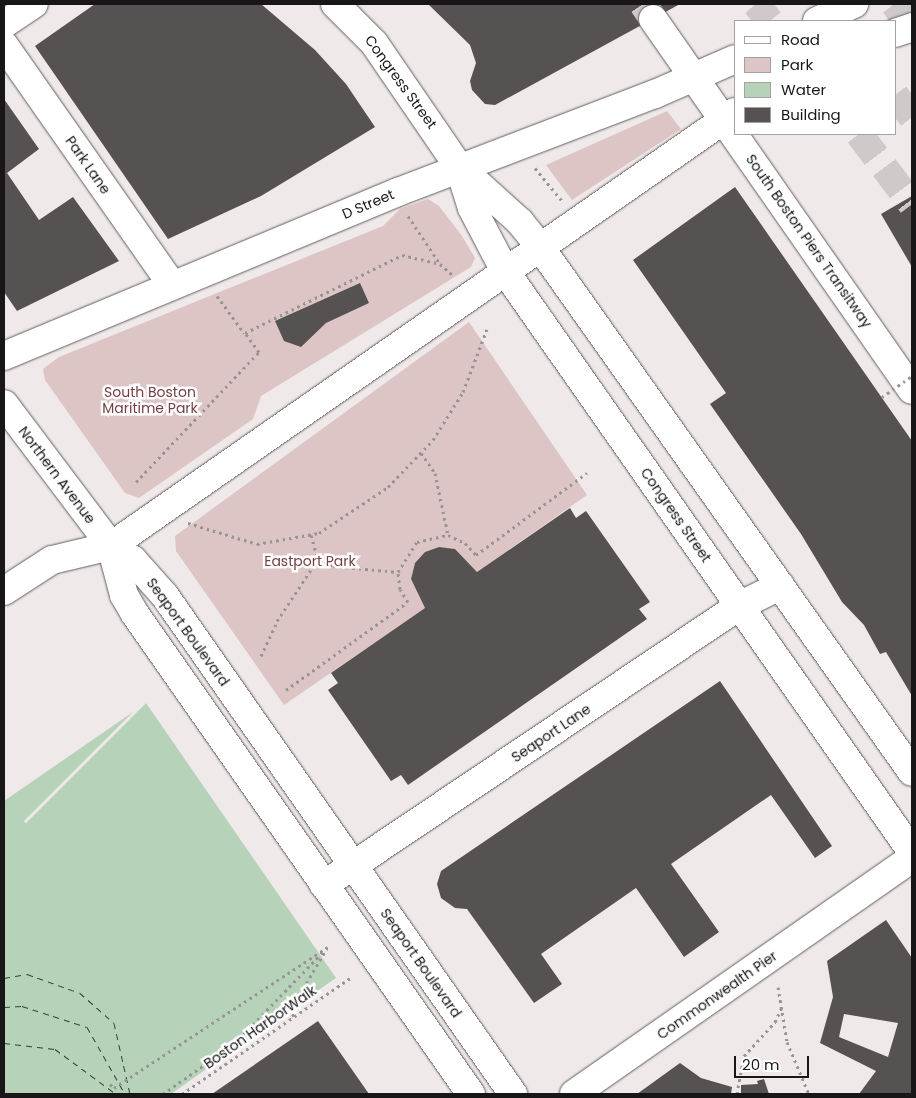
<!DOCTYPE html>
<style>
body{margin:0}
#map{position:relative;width:916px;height:1098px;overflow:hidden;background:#efe9e9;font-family:Poppins,sans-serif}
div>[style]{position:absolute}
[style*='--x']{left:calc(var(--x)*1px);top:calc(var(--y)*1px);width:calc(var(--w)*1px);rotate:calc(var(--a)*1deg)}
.green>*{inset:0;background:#ddc5c5}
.water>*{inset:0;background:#b6d2b9}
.pier>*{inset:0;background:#efe9e9;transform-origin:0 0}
.ferry>*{height:1px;margin-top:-0.5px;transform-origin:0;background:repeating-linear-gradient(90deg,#214c2a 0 6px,transparent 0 11px)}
.building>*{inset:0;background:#565252}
.minor-tunnel>*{height:28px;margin-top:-14px;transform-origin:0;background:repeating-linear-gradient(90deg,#cfc9c9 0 28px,transparent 0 42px)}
.highway-tunnel>*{height:28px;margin-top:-14px;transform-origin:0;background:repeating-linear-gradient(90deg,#cfc9c9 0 28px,transparent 0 42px)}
.path>*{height:3px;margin-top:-1.5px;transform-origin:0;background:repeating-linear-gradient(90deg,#989494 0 2.5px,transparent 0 6.5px)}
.roads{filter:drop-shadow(0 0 1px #635e5e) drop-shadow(0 0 1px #635e5e)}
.minor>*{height:28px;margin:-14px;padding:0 14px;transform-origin:14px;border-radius:14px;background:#fff}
.major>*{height:28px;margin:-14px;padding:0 14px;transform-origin:14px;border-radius:14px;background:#fff}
.path-bridge>*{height:3px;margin-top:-1.5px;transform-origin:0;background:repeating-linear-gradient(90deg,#989494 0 2.5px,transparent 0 6.5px)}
span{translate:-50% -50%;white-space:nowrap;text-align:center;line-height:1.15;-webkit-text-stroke:5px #fff;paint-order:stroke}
.street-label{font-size:14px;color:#181616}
.park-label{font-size:14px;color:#764043}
.frame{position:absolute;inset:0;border:5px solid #181616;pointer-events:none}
.legend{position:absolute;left:734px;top:20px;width:162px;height:115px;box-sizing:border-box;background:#fff;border:1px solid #a3a2a2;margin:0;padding:6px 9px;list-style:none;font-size:15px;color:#181616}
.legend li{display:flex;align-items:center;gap:10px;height:25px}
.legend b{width:25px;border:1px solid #a3a2a2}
.scale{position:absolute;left:734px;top:1056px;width:75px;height:22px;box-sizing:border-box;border:2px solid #181616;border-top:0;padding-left:6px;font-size:15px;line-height:18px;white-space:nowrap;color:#181616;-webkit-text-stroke:4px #fff;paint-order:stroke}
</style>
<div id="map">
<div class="green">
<div style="clip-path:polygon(667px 111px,681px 129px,572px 200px,546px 165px)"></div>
<div style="clip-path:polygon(428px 199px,439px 206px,462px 236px,475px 258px,471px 267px,261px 396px,253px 419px,139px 498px,125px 493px,45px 380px,43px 369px,59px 357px,383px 226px,400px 209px)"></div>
<div style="clip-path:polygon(469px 322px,587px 495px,477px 572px,455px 549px,439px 547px,425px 552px,415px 563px,411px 579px,425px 608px,284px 705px,176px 551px,175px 536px)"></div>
</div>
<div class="water">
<div style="clip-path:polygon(146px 703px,336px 978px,171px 1094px,4px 1094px,4px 801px)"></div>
</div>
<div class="pier">
<div style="left:144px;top:701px;width:3px;height:170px;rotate:45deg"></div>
<div style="clip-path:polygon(336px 978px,338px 980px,171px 1094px,290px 1011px)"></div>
</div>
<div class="ferry">
<div style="--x:4;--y:978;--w:23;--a:-10"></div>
<div style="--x:27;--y:974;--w:56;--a:19.7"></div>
<div style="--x:80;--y:993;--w:45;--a:41.4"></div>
<div style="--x:114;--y:1023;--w:73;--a:77.3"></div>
<div style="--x:4;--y:1007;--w:18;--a:-3"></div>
<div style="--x:22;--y:1006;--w:68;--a:17.9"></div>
<div style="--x:87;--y:1027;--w:77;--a:60.4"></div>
<div style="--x:4;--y:1043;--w:51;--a:6.7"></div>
<div style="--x:55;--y:1049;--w:76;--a:36.4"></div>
</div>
<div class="building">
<div style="clip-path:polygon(95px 4px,261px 4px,315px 50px,346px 84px,375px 127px,261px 196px,168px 239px,35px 46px)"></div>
<div style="clip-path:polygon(428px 4px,680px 4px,495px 105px,485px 104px,472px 90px,470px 81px,476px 63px,470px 45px)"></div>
<div style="clip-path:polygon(4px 99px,39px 149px,7px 173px,39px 220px,73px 197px,119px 261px,17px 311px,4px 292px)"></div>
<div style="clip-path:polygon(735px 187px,912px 441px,912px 696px,886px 652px,880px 654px,864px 625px,842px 602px,801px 534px,710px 404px,726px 393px,633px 260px)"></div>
<div style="clip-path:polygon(912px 196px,912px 267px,881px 214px)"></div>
<div style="clip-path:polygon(360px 283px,369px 303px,326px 323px,301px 347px,284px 341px,275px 321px)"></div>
<div style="clip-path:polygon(570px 508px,576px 518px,586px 511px,650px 602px,639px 609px,647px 619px,408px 785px,401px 775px,391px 781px,328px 690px,338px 683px,331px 673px,425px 608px,411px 579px,415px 563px,425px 552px,439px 547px,455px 549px,477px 572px)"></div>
<div style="clip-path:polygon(720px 681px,832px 846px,815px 858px,771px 795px,671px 864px,719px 932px,684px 957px,636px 888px,541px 954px,562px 984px,534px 1003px,467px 909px,455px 908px,441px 898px,437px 884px,441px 871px)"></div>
<div style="clip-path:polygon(evenodd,886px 920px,912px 958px,912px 1094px,859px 1094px,876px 1071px,820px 1043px,833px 997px,827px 961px,886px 920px,844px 1014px,898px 1023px,888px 1057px,839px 1037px,844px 1014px)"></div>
<div style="clip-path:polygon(318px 1021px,369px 1094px,212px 1094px)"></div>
<div style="clip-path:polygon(680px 1063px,701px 1078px,732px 1087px,731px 1094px,637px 1094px)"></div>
<div style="clip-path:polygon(764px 1079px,769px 1094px,741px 1094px,741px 1085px,758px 1084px,757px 1081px)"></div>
</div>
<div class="minor-tunnel">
<div style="--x:643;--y:4;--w:18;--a:56"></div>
</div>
<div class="highway-tunnel">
<div style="--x:756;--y:4;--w:22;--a:51"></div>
<div style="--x:894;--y:4;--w:29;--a:52"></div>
<div style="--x:895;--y:95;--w:28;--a:52"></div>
<div style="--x:859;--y:134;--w:88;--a:52.9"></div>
</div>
<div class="path">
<div style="--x:535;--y:168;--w:44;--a:50.5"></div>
<div style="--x:408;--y:216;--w:58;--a:56.3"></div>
<div style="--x:440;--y:264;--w:18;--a:41"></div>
<div style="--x:217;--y:296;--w:46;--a:53.9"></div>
<div style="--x:421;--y:453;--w:24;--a:55"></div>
<div style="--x:435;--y:473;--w:63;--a:78.2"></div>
<div style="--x:136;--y:482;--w:179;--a:-46.6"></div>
<div style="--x:259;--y:352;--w:24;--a:-126"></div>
<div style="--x:245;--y:333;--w:175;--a:-26.4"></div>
<div style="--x:402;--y:255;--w:39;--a:13"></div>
<div style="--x:188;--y:523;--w:72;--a:16.9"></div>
<div style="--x:257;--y:544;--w:63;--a:-10.1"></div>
<div style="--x:319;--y:533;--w:83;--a:-33.7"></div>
<div style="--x:388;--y:487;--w:65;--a:-46.2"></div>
<div style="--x:433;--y:440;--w:57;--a:-58"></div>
<div style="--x:463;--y:392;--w:67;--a:-69.1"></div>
<div style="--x:311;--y:535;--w:25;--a:74"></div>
<div style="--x:318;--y:559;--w:17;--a:25"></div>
<div style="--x:333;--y:566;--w:65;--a:5.3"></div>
<div style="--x:261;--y:656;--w:38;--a:-65"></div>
<div style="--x:277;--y:621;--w:74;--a:-56.5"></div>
<div style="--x:286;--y:690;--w:150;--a:-35.8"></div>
<div style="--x:408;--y:602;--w:15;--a:-122"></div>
<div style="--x:400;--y:589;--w:17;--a:-97"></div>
<div style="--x:398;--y:572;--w:36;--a:-58"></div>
<div style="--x:417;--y:542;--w:32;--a:-13"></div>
<div style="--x:448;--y:535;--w:19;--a:25"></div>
<div style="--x:465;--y:543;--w:16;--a:47"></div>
<div style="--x:476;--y:555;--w:138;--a:-36.5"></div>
<div style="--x:778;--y:987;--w:56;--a:80.7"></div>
<div style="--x:787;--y:1042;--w:56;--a:67.1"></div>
<div style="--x:294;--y:1016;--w:6;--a:-129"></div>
<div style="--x:290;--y:1011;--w:73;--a:-59.6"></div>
<div style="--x:110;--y:1084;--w:6;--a:45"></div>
<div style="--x:114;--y:1088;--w:256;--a:-33.4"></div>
<div style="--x:163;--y:1094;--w:88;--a:-35.3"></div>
<div style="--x:235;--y:1043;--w:127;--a:-46"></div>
<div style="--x:182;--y:1094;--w:204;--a:-34.6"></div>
<div style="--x:737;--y:1094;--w:39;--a:-80"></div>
<div style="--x:744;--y:1056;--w:46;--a:-47.6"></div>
<div style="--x:775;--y:1022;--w:17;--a:-65"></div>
</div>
<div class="roads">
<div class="minor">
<div style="--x:335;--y:4;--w:55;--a:45"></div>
<div style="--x:374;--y:43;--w:150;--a:55.6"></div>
<div style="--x:653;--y:19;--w:452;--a:55.1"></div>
<div style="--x:4;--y:24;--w:36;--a:-34"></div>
<div style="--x:4;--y:45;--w:293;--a:55"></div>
<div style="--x:4;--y:591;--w:57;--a:-32.9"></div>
<div style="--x:52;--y:560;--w:61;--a:-13.3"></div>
<div style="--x:324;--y:885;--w:500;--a:-33.91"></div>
<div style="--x:739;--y:606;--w:46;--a:-26"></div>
<div style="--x:574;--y:1094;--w:412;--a:-34.9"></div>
</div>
<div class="major">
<div style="--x:817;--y:21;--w:41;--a:-24.7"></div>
<div style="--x:895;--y:33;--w:18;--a:-19"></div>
<div style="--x:459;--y:167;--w:43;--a:72.4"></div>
<div style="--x:472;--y:208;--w:71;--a:62.4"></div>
<div style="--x:505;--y:271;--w:709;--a:54.99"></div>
<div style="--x:459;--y:167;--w:82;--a:42"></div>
<div style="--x:520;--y:222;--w:32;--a:51"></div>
<div style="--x:540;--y:247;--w:643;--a:54.68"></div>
<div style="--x:4;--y:356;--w:427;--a:-22.6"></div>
<div style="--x:398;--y:192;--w:275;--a:-20.9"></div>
<div style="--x:655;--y:94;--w:87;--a:-23.6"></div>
<div style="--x:4;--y:404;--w:178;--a:53"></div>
<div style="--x:111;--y:546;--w:26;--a:32"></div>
<div style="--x:133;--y:560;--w:48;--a:48.4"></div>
<div style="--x:165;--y:596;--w:608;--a:55.05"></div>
<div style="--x:111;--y:546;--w:760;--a:-34.82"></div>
<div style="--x:111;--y:546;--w:51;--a:75.1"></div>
<div style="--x:124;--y:595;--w:22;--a:60"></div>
<div style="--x:135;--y:614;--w:586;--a:55.01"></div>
</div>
</div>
<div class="path-bridge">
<div style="--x:882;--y:397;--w:37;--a:-35"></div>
</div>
<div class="street-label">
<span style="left:401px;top:82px;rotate:54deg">Congress Street</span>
<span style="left:88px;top:165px;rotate:55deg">Park Lane</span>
<span style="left:368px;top:204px;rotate:-23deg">D Street</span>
<span style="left:809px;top:241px;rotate:55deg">South Boston Piers Transitway</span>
<span style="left:57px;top:475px;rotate:53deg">Northern Avenue</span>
<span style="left:676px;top:515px;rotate:55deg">Congress Street</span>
<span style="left:188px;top:632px;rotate:54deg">Seaport Boulevard</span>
<span style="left:551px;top:733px;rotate:-34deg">Seaport Lane</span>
<span style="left:421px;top:963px;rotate:55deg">Seaport Boulevard</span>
<span style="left:717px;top:995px;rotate:-35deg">Commonwealth Pier</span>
<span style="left:260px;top:1027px;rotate:-35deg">Boston HarborWalk</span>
</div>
<div class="park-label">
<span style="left:150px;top:400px">South Boston<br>Maritime Park</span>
<span style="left:310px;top:561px">Eastport Park</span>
</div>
<div class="frame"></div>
<ul class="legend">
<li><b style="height:6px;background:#fff"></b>Road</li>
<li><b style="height:14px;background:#ddc5c5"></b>Park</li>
<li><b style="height:14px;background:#b6d2b9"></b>Water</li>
<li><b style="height:14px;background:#565252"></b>Building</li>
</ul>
<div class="scale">20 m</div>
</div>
